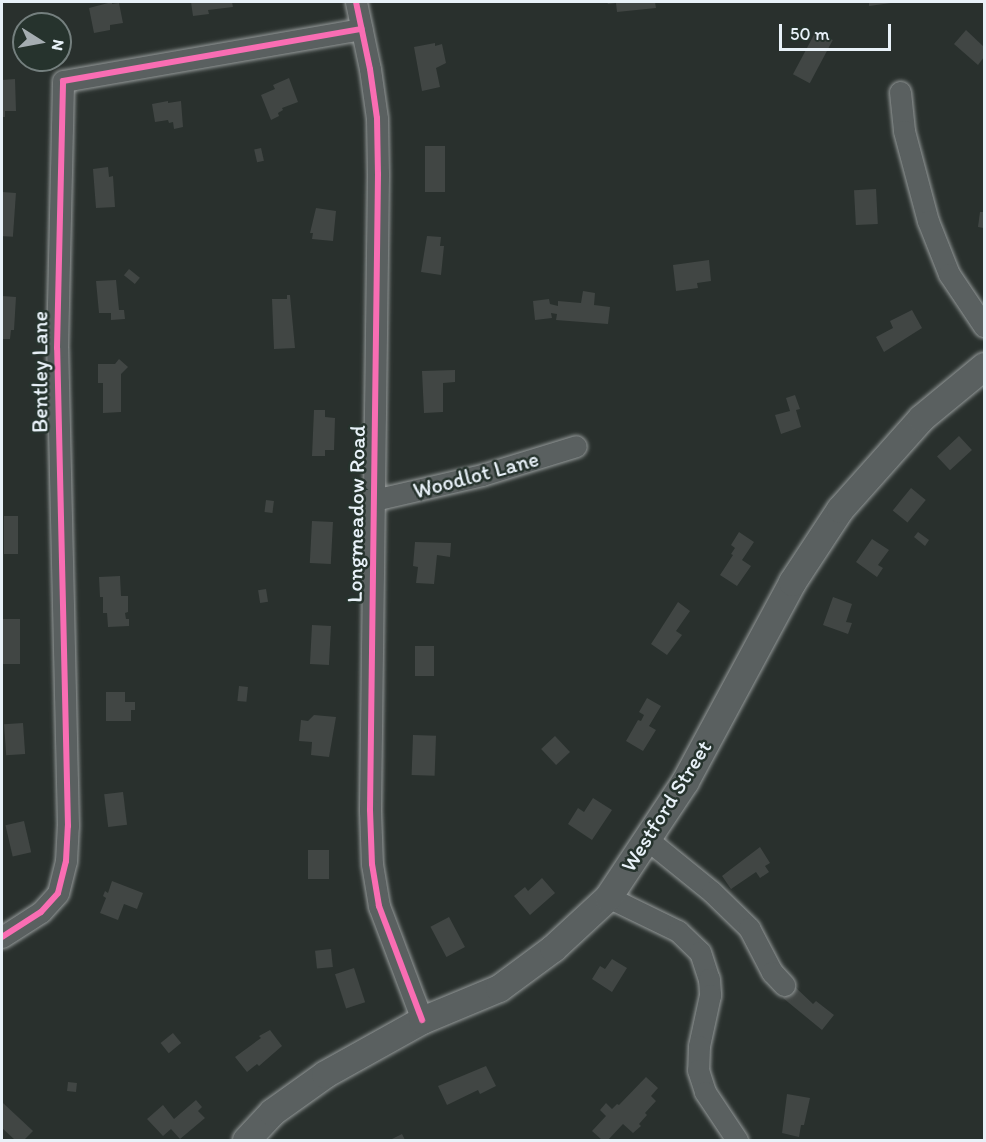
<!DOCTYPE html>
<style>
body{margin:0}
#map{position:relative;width:986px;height:1142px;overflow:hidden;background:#29302d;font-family:Itim,sans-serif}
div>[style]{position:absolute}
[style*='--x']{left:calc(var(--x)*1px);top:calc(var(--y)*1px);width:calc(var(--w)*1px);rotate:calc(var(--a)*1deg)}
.building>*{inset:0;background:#414644;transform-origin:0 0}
.roads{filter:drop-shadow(0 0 2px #959a9a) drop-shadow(0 0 2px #959a9a)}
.minor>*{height:21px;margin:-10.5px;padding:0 10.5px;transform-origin:10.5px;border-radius:10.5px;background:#5a6060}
.major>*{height:27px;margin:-13.5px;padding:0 13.5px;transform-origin:13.5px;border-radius:13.5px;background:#5a6060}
.cycleway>*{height:6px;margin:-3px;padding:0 3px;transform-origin:3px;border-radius:3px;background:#f96db3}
span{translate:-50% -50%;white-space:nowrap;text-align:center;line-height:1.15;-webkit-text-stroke:5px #26332d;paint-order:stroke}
.street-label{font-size:22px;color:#e8f1f8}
.frame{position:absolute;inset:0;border:3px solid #e8f1f8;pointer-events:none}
.north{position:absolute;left:12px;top:12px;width:60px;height:60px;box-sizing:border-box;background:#26332d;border:2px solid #747f7e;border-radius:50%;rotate:101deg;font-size:16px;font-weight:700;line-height:24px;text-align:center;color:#e8f1f8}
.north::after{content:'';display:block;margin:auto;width:21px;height:27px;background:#a5adb1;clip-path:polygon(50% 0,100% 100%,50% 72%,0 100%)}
.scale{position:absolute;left:779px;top:24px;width:112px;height:27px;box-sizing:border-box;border:3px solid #e8f1f8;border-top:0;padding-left:8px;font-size:18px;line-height:21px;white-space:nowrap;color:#e8f1f8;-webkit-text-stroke:4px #26332d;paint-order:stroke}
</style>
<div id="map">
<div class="building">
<div style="clip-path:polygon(112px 2px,112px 4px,119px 3px,123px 23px,110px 25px,110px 30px,94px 33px,89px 8px)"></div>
<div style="clip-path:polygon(191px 2px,232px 2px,233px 7px,208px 10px,209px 14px,193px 16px)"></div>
<div style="clip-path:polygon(607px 2px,655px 2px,656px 8px,617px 12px,616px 3px,608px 4px)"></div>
<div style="clip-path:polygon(869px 2px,891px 2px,891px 3px,869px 6px)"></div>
<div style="clip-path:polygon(966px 30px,984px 47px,984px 57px,978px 65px,954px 44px)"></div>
<div style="left:816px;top:31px;width:19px;height:49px;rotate:28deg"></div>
<div style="clip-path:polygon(435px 43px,435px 46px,442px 44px,446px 63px,436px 68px,440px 87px,422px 91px,414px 47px)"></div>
<div style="clip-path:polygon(289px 78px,298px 102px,282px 108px,283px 110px,278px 113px,279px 116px,271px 120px,261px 95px,275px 89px,273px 85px)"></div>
<div style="clip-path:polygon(15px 79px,16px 111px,5px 111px,5px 117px,2px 117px,2px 80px)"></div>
<div style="clip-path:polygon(168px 101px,168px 103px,181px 101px,183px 127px,174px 129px,173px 122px,169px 123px,168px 120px,155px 122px,152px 104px)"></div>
<div style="left:425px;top:146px;width:20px;height:46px"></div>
<div style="left:261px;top:148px;width:13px;height:7px;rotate:77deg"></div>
<div style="clip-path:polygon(108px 167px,109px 177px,113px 176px,115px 207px,96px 208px,93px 169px)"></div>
<div style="left:876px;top:189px;width:35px;height:22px;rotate:87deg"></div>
<div style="left:2px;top:192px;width:14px;height:44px;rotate:4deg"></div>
<div style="clip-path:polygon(316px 208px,336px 211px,333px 241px,312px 239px,313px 233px,310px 233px)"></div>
<div style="clip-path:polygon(980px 212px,984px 212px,984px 228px,978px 227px)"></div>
<div style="clip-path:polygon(427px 236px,441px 237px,440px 246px,444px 246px,441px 275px,421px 272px)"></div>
<div style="clip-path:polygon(709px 260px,711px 281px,697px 283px,698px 288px,676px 291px,673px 265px)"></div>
<div style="left:129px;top:269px;width:14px;height:8px;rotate:39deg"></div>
<div style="clip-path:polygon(116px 280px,119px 310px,124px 310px,125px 319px,111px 320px,111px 313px,99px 313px,96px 281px)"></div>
<div style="clip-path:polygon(583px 291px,595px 293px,594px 305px,610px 307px,608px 324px,556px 320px,557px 314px,551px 313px,552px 318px,535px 320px,533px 301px,549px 299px,550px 304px,558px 306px,558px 301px,581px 303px)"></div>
<div style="clip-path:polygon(287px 295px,290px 295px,295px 348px,274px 349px,272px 299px,287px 299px)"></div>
<div style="clip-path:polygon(2px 296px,16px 297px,14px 330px,11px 330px,10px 339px,2px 339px)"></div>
<div style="clip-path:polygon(912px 310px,922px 328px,884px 352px,876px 337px,893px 328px,890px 321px)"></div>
<div style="clip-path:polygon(119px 359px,128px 367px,121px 374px,121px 412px,103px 413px,103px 383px,98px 383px,98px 364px,115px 364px)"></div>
<div style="clip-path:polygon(455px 370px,455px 382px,443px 383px,443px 412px,424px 413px,422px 371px)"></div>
<div style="clip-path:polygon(795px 395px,800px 409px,796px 410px,801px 427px,781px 434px,775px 415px,790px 411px,786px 398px)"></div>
<div style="clip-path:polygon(314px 410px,325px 410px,325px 417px,335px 418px,334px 450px,325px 450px,325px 456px,312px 456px)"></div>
<div style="left:959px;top:436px;width:19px;height:30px;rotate:47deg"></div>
<div style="left:911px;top:488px;width:19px;height:29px;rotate:39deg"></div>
<div style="left:266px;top:500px;width:8px;height:12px;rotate:7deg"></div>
<div style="left:4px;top:516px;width:14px;height:38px"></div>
<div style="left:312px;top:521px;width:21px;height:42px;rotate:3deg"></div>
<div style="clip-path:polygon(739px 532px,754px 542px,742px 560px,751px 566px,737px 586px,720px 575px,733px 555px,731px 554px,735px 548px,731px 545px)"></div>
<div style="clip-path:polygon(918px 532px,929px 540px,925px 546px,914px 537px)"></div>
<div style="clip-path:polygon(872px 539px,889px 550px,878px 565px,883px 568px,877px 577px,856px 562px)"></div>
<div style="clip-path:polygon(415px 542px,451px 543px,450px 557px,437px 555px,434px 584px,416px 583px,418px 567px,413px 566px)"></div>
<div style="clip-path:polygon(120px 576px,121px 596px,128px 596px,128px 612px,125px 613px,126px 619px,129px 619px,129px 626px,108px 627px,107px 613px,103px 613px,103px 597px,100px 597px,99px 577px)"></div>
<div style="left:266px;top:589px;width:13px;height:8px;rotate:81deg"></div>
<div style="clip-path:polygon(833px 597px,852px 604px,846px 622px,852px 623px,848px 634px,823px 625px)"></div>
<div style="clip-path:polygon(678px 602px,690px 611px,676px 631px,682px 635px,667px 655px,651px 644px)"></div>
<div style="left:2px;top:619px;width:18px;height:45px"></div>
<div style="left:312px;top:625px;width:19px;height:39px;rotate:3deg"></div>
<div style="left:415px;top:646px;width:19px;height:30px"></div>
<div style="left:239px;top:686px;width:9px;height:15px;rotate:6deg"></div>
<div style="clip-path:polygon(106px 692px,125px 692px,125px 702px,135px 702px,135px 710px,131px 710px,131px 721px,106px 721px)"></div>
<div style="clip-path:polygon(647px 698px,661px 706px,649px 726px,656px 730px,643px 751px,626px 741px,638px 720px,641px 721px,644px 715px,639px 712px)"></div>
<div style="clip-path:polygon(314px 715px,336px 717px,329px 757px,311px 755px,312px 742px,299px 741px,301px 720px,308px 721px)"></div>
<div style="left:23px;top:723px;width:31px;height:19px;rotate:86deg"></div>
<div style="left:413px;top:735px;width:23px;height:40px;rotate:2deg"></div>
<div style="left:555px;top:736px;width:22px;height:19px;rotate:47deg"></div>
<div style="left:123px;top:792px;width:33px;height:19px;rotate:83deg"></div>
<div style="clip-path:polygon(593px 798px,612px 810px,592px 840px,568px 824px,578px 808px,584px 812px)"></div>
<div style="left:24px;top:821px;width:32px;height:19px;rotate:77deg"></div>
<div style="clip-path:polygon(760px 847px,770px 863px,765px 866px,769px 872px,760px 878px,756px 872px,731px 889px,722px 876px)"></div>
<div style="left:329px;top:850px;width:29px;height:21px;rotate:90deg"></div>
<div style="clip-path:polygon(542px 878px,555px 893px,530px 915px,514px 896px,525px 887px,528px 891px)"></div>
<div style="clip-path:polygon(112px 881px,143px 893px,137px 909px,124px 904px,118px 920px,100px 913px,106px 898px,103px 896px,105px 891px,108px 893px)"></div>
<div style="left:449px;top:917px;width:34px;height:21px;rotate:62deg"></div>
<div style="left:331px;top:949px;width:18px;height:16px;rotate:84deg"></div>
<div style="clip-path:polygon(612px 959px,627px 968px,612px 992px,592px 979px,600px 966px,605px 969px)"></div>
<div style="left:354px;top:968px;width:36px;height:20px;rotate:72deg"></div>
<div style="clip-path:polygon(794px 986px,813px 1004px,816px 1001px,834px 1015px,822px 1030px,783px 998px)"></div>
<div style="clip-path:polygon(270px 1030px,282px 1046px,259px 1066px,257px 1064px,247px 1072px,235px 1057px,261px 1038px,259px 1036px)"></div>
<div style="left:173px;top:1033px;width:13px;height:16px;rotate:51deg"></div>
<div style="clip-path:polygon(486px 1066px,496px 1086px,480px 1094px,478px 1090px,447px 1105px,438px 1086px)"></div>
<div style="clip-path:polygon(646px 1077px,658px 1088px,651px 1096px,656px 1101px,645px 1113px,647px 1115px,639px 1124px,641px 1126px,633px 1133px,623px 1124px,608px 1140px,602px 1140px,592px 1131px,606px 1116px,600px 1110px,606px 1103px,612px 1109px,617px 1104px,619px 1105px)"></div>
<div style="left:68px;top:1082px;width:9px;height:9px;rotate:6deg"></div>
<div style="clip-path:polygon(787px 1094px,810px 1098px,804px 1125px,801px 1125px,799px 1137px,782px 1133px)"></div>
<div style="clip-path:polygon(196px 1100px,202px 1107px,198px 1111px,205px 1118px,180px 1139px,171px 1129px,163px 1136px,147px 1119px,163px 1105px,174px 1119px)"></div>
<div style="clip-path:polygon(3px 1103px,33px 1131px,24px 1140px,15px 1140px,2px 1128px)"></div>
<div style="clip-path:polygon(402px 1134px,405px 1140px,390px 1140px)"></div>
</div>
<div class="roads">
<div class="minor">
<div style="--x:356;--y:2;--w:68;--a:78.2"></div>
<div style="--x:370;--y:69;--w:49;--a:81.9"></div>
<div style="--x:377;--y:118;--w:56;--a:89"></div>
<div style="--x:378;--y:174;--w:636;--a:90.72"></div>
<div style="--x:370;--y:810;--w:54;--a:87.9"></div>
<div style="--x:372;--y:864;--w:43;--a:80.5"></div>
<div style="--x:379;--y:906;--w:122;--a:69.3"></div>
<div style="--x:900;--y:92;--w:39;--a:84"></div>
<div style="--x:904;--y:131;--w:93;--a:75.1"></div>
<div style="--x:928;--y:221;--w:57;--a:68.4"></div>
<div style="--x:949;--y:274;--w:63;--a:56.1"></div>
<div style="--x:374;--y:500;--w:111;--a:-13"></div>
<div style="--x:482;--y:475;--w:98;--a:-17.1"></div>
<div style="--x:648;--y:840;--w:82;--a:39.1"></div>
<div style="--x:712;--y:892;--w:52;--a:44.2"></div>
<div style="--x:749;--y:928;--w:50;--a:62.4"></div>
<div style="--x:772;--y:972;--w:18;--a:47"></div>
<div style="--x:608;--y:897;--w:78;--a:25.9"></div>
<div style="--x:678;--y:931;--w:30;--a:44"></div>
<div style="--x:700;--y:952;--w:28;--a:72"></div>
<div style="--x:709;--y:979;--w:16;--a:86"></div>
<div style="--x:710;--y:995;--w:52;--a:102.2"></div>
<div style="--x:699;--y:1046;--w:24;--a:92"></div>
<div style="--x:698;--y:1070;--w:23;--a:72"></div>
<div style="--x:705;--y:1092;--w:58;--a:56.3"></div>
<div style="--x:2;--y:937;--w:46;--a:-32.7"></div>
<div style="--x:41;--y:912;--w:25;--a:-48"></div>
<div style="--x:58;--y:893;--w:33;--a:-76"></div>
<div style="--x:66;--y:861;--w:35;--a:-87"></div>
<div style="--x:68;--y:826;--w:478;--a:-91.3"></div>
<div style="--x:57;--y:348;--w:267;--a:-88.7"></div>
<div style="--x:63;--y:81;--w:303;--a:-9.9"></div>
</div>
<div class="major">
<div style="--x:246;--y:1140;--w:38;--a:-47"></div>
<div style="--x:272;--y:1112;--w:65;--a:-35.6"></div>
<div style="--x:325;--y:1074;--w:111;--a:-29.1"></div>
<div style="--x:422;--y:1020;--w:83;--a:-22.6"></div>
<div style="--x:499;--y:988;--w:67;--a:-36.5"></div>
<div style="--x:553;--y:948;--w:75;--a:-42.8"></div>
<div style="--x:608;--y:897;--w:139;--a:-56.4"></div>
<div style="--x:685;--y:781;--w:226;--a:-61.7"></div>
<div style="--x:792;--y:582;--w:87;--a:-56.7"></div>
<div style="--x:840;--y:509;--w:122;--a:-48.3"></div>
<div style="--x:921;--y:418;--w:82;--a:-39.5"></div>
</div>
</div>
<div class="cycleway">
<div style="--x:356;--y:2;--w:68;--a:78.2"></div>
<div style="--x:370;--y:69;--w:49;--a:81.9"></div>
<div style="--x:377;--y:118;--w:56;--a:89"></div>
<div style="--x:378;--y:174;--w:636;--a:90.72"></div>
<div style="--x:370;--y:810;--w:54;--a:87.9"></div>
<div style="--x:372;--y:864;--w:43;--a:80.5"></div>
<div style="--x:379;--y:906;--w:122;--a:69.3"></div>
<div style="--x:2;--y:937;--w:46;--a:-32.7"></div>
<div style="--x:41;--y:912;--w:25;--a:-48"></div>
<div style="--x:58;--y:893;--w:33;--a:-76"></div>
<div style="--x:66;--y:861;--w:35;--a:-87"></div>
<div style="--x:68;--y:826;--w:478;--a:-91.3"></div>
<div style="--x:57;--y:348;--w:267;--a:-88.7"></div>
<div style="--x:63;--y:81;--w:303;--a:-9.9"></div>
</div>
<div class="street-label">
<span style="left:40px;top:372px;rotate:-90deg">Bentley Lane</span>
<span style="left:476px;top:475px;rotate:-15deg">Woodlot Lane</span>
<span style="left:356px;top:514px;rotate:-89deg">Longmeadow Road</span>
<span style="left:666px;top:806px;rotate:-58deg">Westford Street</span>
</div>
<div class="frame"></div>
<div class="north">N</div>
<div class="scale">50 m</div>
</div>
